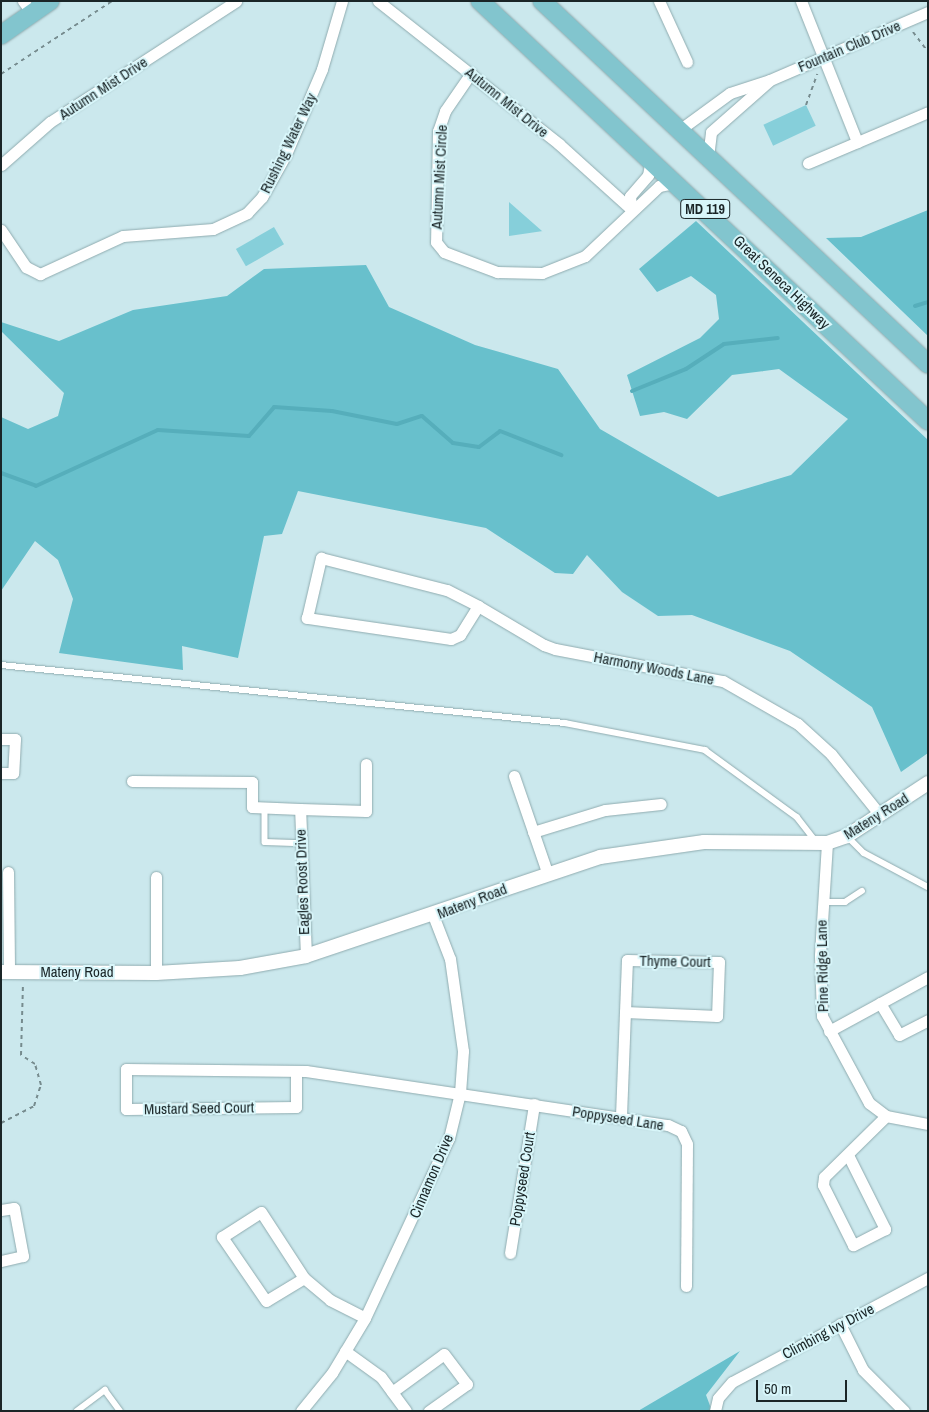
<!DOCTYPE html>
<style>
body{margin:0}
#map{position:relative;width:929px;height:1412px;overflow:hidden;background:#cbe8ed;font-family:"Archivo Narrow",sans-serif}
div>[style]{position:absolute}
[style*='--x']{left:calc(var(--x)*1px);top:calc(var(--y)*1px);width:calc(var(--w)*1px);rotate:calc(var(--a)*1deg)}
.green>*{inset:0;background:#86cfda;transform-origin:0 0}
.forest>*{inset:0;background:#68c0cc}
.stream>*{height:4px;margin:-2px;padding:0 2px;transform-origin:2px;border-radius:2px;background:#56aebb}
.path>*{height:2px;margin-top:-1px;transform-origin:0;background:repeating-linear-gradient(90deg,#768b8e 0 4px,transparent 0 8px)}
.roads{filter:drop-shadow(0 0 1px #8fabaf) drop-shadow(0 0 1px #8fabaf)}
.service>*{height:5.5px;margin:-2.75px;padding:0 2.75px;transform-origin:2.75px;border-radius:2.75px;background:#fff}
.minor>*{height:11px;margin:-5.5px;padding:0 5.5px;transform-origin:5.5px;border-radius:5.5px;background:#fff}
.tertiary>*{height:14px;margin:-7px;padding:0 7px;transform-origin:7px;border-radius:7px;background:#fff}
.primary>*{height:18px;margin:-9px;padding:0 9px;transform-origin:9px;border-radius:9px;background:#82c5ce}
span{translate:-50% -50%;white-space:nowrap;text-align:center;line-height:1.15;-webkit-text-stroke:4px #d8f6fa;paint-order:stroke}
.shield-label span{padding:1px 4px;background:#d8f6fa;border:1px solid;border-radius:4px;-webkit-text-stroke-width:0}
.shield-label{font-size:14px;color:#1a2527;font-weight:700}
.street-label{font-size:15px;color:#1a2527}
.frame{position:absolute;inset:0;border:2px solid #1a2527;pointer-events:none}
.scale{position:absolute;left:756px;top:1380px;width:91px;height:22px;box-sizing:border-box;border:2px solid #1a2527;border-top:0;padding-left:6px;font-size:15px;line-height:18px;white-space:nowrap;color:#1a2527;-webkit-text-stroke:4px #d8f6fa;paint-order:stroke}
</style>
<div id="map">
<div class="green">
<div style="left:806px;top:105px;width:23px;height:47px;rotate:65deg"></div>
<div style="clip-path:polygon(509px 202px,542px 231px,543px 231px,509px 236px)"></div>
<div style="left:274px;top:227px;width:20px;height:44px;rotate:60deg"></div>
</div>
<div class="forest">
<div style="clip-path:polygon(928px 210px,928px 336px,826px 238px,861px 237px)"></div>
<div style="clip-path:polygon(696px 221px,928px 440px,928px 753px,901px 772px,872px 707px,790px 651px,692px 615px,658px 616px,622px 592px,587px 555px,573px 574px,555px 573px,486px 528px,298px 491px,282px 534px,264px 536px,238px 658px,182px 646px,183px 670px,59px 653px,73px 599px,58px 560px,35px 541px,1px 591px,1px 417px,28px 429px,58px 416px,64px 393px,1px 331px,1px 322px,59px 341px,133px 310px,227px 296px,264px 269px,366px 265px,389px 307px,475px 345px,558px 369px,600px 429px,718px 497px,791px 475px,848px 419px,779px 369px,732px 375px,687px 419px,664px 412px,640px 416px,627px 375px,700px 338px,719px 319px,716px 295px,691px 276px,657px 292px,639px 269px)"></div>
<div style="clip-path:polygon(740px 1351px,706px 1395px,712px 1411px,638px 1411px)"></div>
</div>
<div class="stream">
<div style="--x:915;--y:306;--w:14;--a:-17"></div>
<div style="--x:632;--y:391;--w:58;--a:-22.2"></div>
<div style="--x:686;--y:369;--w:45;--a:-33.3"></div>
<div style="--x:724;--y:344;--w:54;--a:-6.3"></div>
<div style="--x:1;--y:473;--w:37;--a:20"></div>
<div style="--x:36;--y:486;--w:134;--a:-24.7"></div>
<div style="--x:158;--y:430;--w:91;--a:3.8"></div>
<div style="--x:249;--y:436;--w:38;--a:-49"></div>
<div style="--x:274;--y:407;--w:58;--a:3.9"></div>
<div style="--x:332;--y:411;--w:66;--a:11.3"></div>
<div style="--x:397;--y:424;--w:26;--a:-18"></div>
<div style="--x:422;--y:416;--w:41;--a:41.1"></div>
<div style="--x:453;--y:443;--w:26;--a:9"></div>
<div style="--x:479;--y:447;--w:26;--a:-37"></div>
<div style="--x:500;--y:431;--w:66;--a:21.5"></div>
</div>
<div class="path">
<div style="--x:913;--y:32;--w:25;--a:53"></div>
<div style="--x:1;--y:74;--w:133;--a:-33.3"></div>
<div style="--x:806;--y:105;--w:33;--a:-70"></div>
<div style="--x:1;--y:1123;--w:37;--a:-27"></div>
<div style="--x:34;--y:1106;--w:22;--a:-72"></div>
<div style="--x:41;--y:1085;--w:22;--a:-106"></div>
<div style="--x:35;--y:1064;--w:17;--a:-147"></div>
<div style="--x:21;--y:1055;--w:70;--a:-88.4"></div>
</div>
<div class="roads">
<div class="service">
<div style="--x:1;--y:665;--w:567;--a:5.87"></div>
<div style="--x:565;--y:723;--w:143;--a:10.9"></div>
<div style="--x:705;--y:750;--w:114;--a:36.1"></div>
<div style="--x:797;--y:817;--w:31;--a:52"></div>
<div style="--x:265;--y:808;--w:34;--a:90"></div>
<div style="--x:265;--y:842;--w:36;--a:2"></div>
<div style="--x:847;--y:836;--w:24;--a:45"></div>
<div style="--x:864;--y:853;--w:72;--a:28"></div>
<div style="--x:822;--y:902;--w:23;--a:0"></div>
<div style="--x:845;--y:902;--w:20;--a:-33"></div>
<div style="--x:77;--y:1411;--w:35;--a:-37"></div>
<div style="--x:105;--y:1390;--w:26;--a:54"></div>
</div>
<div class="minor">
<div style="--x:23;--y:1;--w:15;--a:53"></div>
<div style="--x:378;--y:1;--w:231;--a:38.3"></div>
<div style="--x:559;--y:144;--w:97;--a:42.1"></div>
<div style="--x:659;--y:1;--w:67;--a:65.3"></div>
<div style="--x:801;--y:1;--w:152;--a:68.3"></div>
<div style="--x:471;--y:73;--w:46;--a:124.4"></div>
<div style="--x:445;--y:111;--w:21;--a:109"></div>
<div style="--x:438;--y:131;--w:111;--a:91"></div>
<div style="--x:436;--y:242;--w:13;--a:51"></div>
<div style="--x:444;--y:252;--w:57;--a:20.7"></div>
<div style="--x:497;--y:272;--w:45;--a:1.3"></div>
<div style="--x:542;--y:273;--w:46;--a:-21.6"></div>
<div style="--x:585;--y:256;--w:102;--a:-43.4"></div>
<div style="--x:659;--y:186;--w:16;--a:-11"></div>
<div style="--x:678;--y:131;--w:64;--a:-36.2"></div>
<div style="--x:730;--y:93;--w:42;--a:-18"></div>
<div style="--x:770;--y:80;--w:172;--a:-23.3"></div>
<div style="--x:708;--y:157;--w:25;--a:-83"></div>
<div style="--x:711;--y:132;--w:77;--a:-41.3"></div>
<div style="--x:808;--y:163;--w:130;--a:-23"></div>
<div style="--x:1;--y:165;--w:65;--a:-41.3"></div>
<div style="--x:50;--y:122;--w:222;--a:-33"></div>
<div style="--x:631;--y:209;--w:13;--a:-94"></div>
<div style="--x:630;--y:196;--w:28;--a:-49"></div>
<div style="--x:648;--y:175;--w:16;--a:-79"></div>
<div style="--x:1;--y:230;--w:45;--a:56"></div>
<div style="--x:26;--y:267;--w:16;--a:27"></div>
<div style="--x:40;--y:274;--w:91;--a:-24.6"></div>
<div style="--x:123;--y:236;--w:90;--a:-4.4"></div>
<div style="--x:213;--y:229;--w:38;--a:-25"></div>
<div style="--x:247;--y:213;--w:22;--a:-47"></div>
<div style="--x:262;--y:197;--w:49;--a:-60.8"></div>
<div style="--x:286;--y:154;--w:92;--a:-67"></div>
<div style="--x:322;--y:69;--w:71;--a:-73.6"></div>
<div style="--x:478;--y:606;--w:34;--a:122"></div>
<div style="--x:460;--y:635;--w:10;--a:156"></div>
<div style="--x:451;--y:639;--w:146;--a:-171.7"></div>
<div style="--x:307;--y:618;--w:62;--a:-76.9"></div>
<div style="--x:321;--y:558;--w:130;--a:14.3"></div>
<div style="--x:447;--y:590;--w:35;--a:27"></div>
<div style="--x:478;--y:606;--w:77;--a:30.6"></div>
<div style="--x:544;--y:645;--w:12;--a:20"></div>
<div style="--x:555;--y:649;--w:171;--a:10.8"></div>
<div style="--x:723;--y:681;--w:86;--a:29.8"></div>
<div style="--x:798;--y:724;--w:45;--a:42.3"></div>
<div style="--x:831;--y:754;--w:78;--a:51.2"></div>
<div style="--x:1;--y:739;--w:14;--a:0"></div>
<div style="--x:15;--y:739;--w:34;--a:93"></div>
<div style="--x:13;--y:773;--w:12;--a:180"></div>
<div style="--x:514;--y:776;--w:102;--a:71"></div>
<div style="--x:132;--y:781;--w:120;--a:0.5"></div>
<div style="--x:252;--y:782;--w:25;--a:90"></div>
<div style="--x:252;--y:807;--w:48;--a:2.4"></div>
<div style="--x:533;--y:832;--w:75;--a:-17"></div>
<div style="--x:605;--y:810;--w:56;--a:-6.1"></div>
<div style="--x:827;--y:843;--w:112;--a:93.6"></div>
<div style="--x:820;--y:955;--w:61;--a:88.1"></div>
<div style="--x:822;--y:1016;--w:99;--a:61.6"></div>
<div style="--x:869;--y:1103;--w:21;--a:37"></div>
<div style="--x:886;--y:1116;--w:43;--a:10.8"></div>
<div style="--x:8;--y:872;--w:100;--a:89.4"></div>
<div style="--x:306;--y:956;--w:147;--a:-92.3"></div>
<div style="--x:300;--y:809;--w:66;--a:1.7"></div>
<div style="--x:366;--y:811;--w:47;--a:-90"></div>
<div style="--x:156;--y:973;--w:96;--a:-90"></div>
<div style="--x:880;--y:1003;--w:37;--a:59"></div>
<div style="--x:899;--y:1035;--w:33;--a:-27"></div>
<div style="--x:829;--y:1031;--w:113;--a:-28.6"></div>
<div style="--x:296;--y:1071;--w:36;--a:90"></div>
<div style="--x:296;--y:1107;--w:170;--a:179.3"></div>
<div style="--x:126;--y:1109;--w:40;--a:-90"></div>
<div style="--x:126;--y:1069;--w:180;--a:0.6"></div>
<div style="--x:306;--y:1071;--w:366;--a:8.5"></div>
<div style="--x:668;--y:1125;--w:14;--a:25"></div>
<div style="--x:681;--y:1131;--w:14;--a:65"></div>
<div style="--x:687;--y:1144;--w:142;--a:90.4"></div>
<div style="--x:621;--y:1116;--w:156;--a:-87.8"></div>
<div style="--x:627;--y:960;--w:92;--a:1.2"></div>
<div style="--x:719;--y:962;--w:54;--a:92.1"></div>
<div style="--x:717;--y:1016;--w:92;--a:-177.5"></div>
<div style="--x:848;--y:1155;--w:83;--a:63.4"></div>
<div style="--x:885;--y:1229;--w:36;--a:153"></div>
<div style="--x:853;--y:1245;--w:67;--a:-116.6"></div>
<div style="--x:823;--y:1185;--w:8;--a:-83"></div>
<div style="--x:824;--y:1177;--w:87;--a:-44.5"></div>
<div style="--x:1;--y:1210;--w:13;--a:-9"></div>
<div style="--x:14;--y:1208;--w:49;--a:79.4"></div>
<div style="--x:23;--y:1256;--w:23;--a:167"></div>
<div style="--x:510;--y:1253;--w:151;--a:-80.8"></div>
<div style="--x:304;--y:1278;--w:44;--a:148.8"></div>
<div style="--x:266;--y:1301;--w:78;--a:-124.5"></div>
<div style="--x:222;--y:1237;--w:46;--a:-32.7"></div>
<div style="--x:261;--y:1212;--w:79;--a:56.9"></div>
<div style="--x:304;--y:1278;--w:34;--a:40"></div>
<div style="--x:330;--y:1300;--w:39;--a:27"></div>
<div style="--x:840;--y:1324;--w:51;--a:63.4"></div>
<div style="--x:863;--y:1370;--w:58;--a:45"></div>
<div style="--x:345;--y:1351;--w:44;--a:35.8"></div>
<div style="--x:381;--y:1377;--w:42;--a:53.7"></div>
<div style="--x:392;--y:1392;--w:64;--a:-36.2"></div>
<div style="--x:444;--y:1354;--w:38;--a:53"></div>
<div style="--x:467;--y:1384;--w:47;--a:144.6"></div>
<div style="--x:301;--y:1411;--w:49;--a:-50.8"></div>
<div style="--x:332;--y:1373;--w:64;--a:-59"></div>
<div style="--x:365;--y:1318;--w:199;--a:-65"></div>
<div style="--x:449;--y:1138;--w:46;--a:-76.3"></div>
<div style="--x:460;--y:1093;--w:42;--a:-85.9"></div>
<div style="--x:463;--y:1051;--w:93;--a:-98"></div>
<div style="--x:450;--y:959;--w:47;--a:-111.1"></div>
<div style="--x:715;--y:1411;--w:13;--a:-77"></div>
<div style="--x:718;--y:1398;--w:21;--a:-49"></div>
<div style="--x:732;--y:1382;--w:222;--a:-28"></div>
</div>
<div class="tertiary">
<div style="--x:1;--y:972;--w:155;--a:0.4"></div>
<div style="--x:156;--y:973;--w:84;--a:-3.4"></div>
<div style="--x:240;--y:968;--w:67;--a:-10.3"></div>
<div style="--x:306;--y:956;--w:310;--a:-18.6"></div>
<div style="--x:600;--y:857;--w:105;--a:-8.2"></div>
<div style="--x:704;--y:842;--w:123;--a:0.5"></div>
<div style="--x:827;--y:843;--w:21;--a:-19"></div>
<div style="--x:847;--y:836;--w:97;--a:-33.2"></div>
</div>
<div class="primary">
<div style="--x:480;--y:1;--w:614;--a:43.15"></div>
<div style="--x:542;--y:1;--w:530;--a:43.24"></div>
<div style="--x:1;--y:35;--w:60;--a:-34.8"></div>
</div>
</div>
<div class="shield-label">
<span style="left:705px;top:209px">MD 119</span>
</div>
<div class="street-label">
<span style="left:849px;top:46px;rotate:-23deg">Fountain Club Drive</span>
<span style="left:103px;top:88px;rotate:-33deg">Autumn Mist Drive</span>
<span style="left:507px;top:102px;rotate:39deg">Autumn Mist Drive</span>
<span style="left:288px;top:143px;rotate:-64deg">Rushing Water Way</span>
<span style="left:439px;top:177px;rotate:-87deg">Autumn Mist Circle</span>
<span style="left:782px;top:282px;rotate:44deg">Great Seneca Highway</span>
<span style="left:654px;top:668px;rotate:11deg">Harmony Woods Lane</span>
<span style="left:876px;top:816px;rotate:-32deg">Mateny Road</span>
<span style="left:302px;top:882px;rotate:-92deg">Eagles Roost Drive</span>
<span style="left:472px;top:901px;rotate:-21deg">Mateny Road</span>
<span style="left:675px;top:961px;rotate:1deg">Thyme Court</span>
<span style="left:822px;top:966px;rotate:-91deg">Pine Ridge Lane</span>
<span style="left:77px;top:972px">Mateny Road</span>
<span style="left:199px;top:1108px;rotate:-1deg">Mustard Seed Court</span>
<span style="left:618px;top:1118px;rotate:9deg">Poppyseed Lane</span>
<span style="left:431px;top:1176px;rotate:-67deg">Cinnamon Drive</span>
<span style="left:522px;top:1179px;rotate:-81deg">Poppyseed Court</span>
<span style="left:828px;top:1331px;rotate:-28deg">Climbing Ivy Drive</span>
</div>
<div class="frame"></div>
<div class="scale">50 m</div>
</div>
